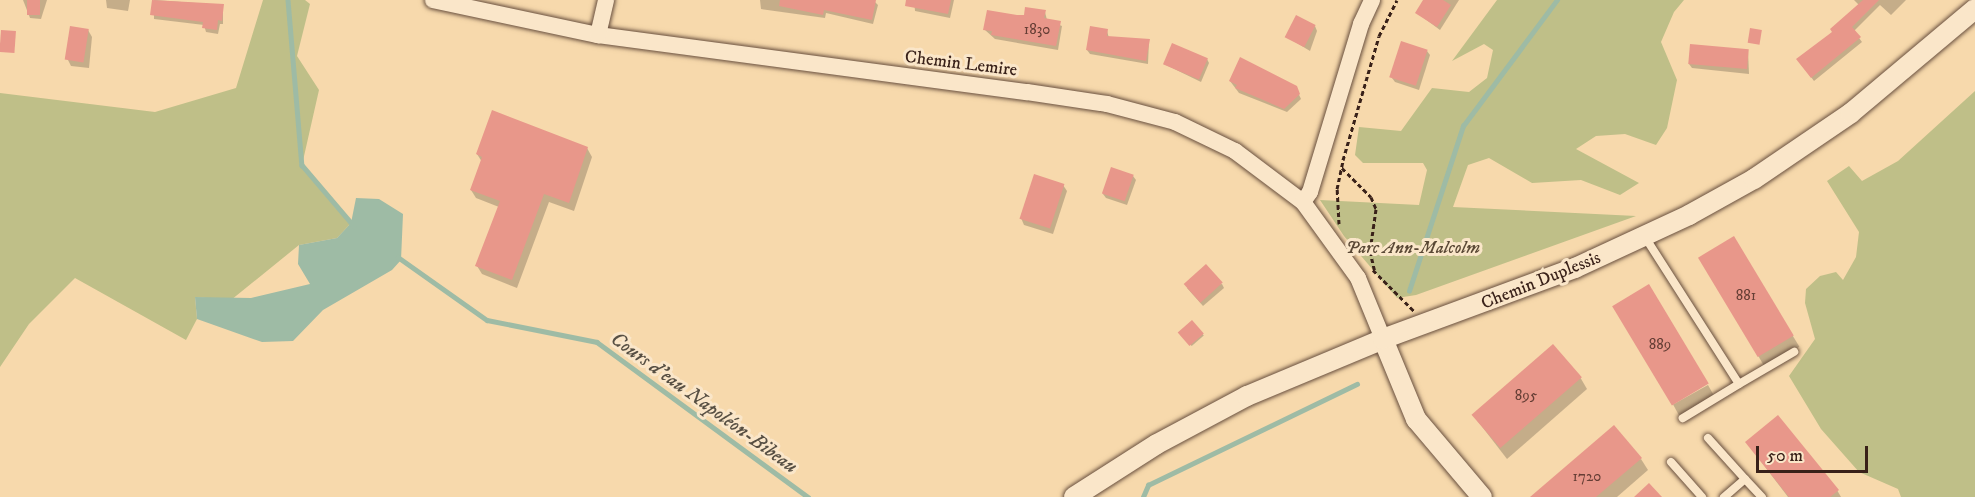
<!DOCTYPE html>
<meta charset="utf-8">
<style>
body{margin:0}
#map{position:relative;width:1975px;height:497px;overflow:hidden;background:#f7d9ac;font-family:"IM FELL DW Pica",serif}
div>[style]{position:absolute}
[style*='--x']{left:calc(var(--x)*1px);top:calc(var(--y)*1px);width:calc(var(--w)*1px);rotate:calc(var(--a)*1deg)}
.green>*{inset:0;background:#bfbf88}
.water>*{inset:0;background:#9ebba5}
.shadow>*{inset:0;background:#0003;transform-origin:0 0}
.stream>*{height:4.5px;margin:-2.25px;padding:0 2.25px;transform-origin:2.25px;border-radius:2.25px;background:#9ebba5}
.building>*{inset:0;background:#e8978a;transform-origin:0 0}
.path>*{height:3px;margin-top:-1.5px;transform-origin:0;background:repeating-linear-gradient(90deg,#392119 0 4.5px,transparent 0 7.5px)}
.roads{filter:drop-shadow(0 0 2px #684f3e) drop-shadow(0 0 2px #684f3e)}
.service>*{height:8px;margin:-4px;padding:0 4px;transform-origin:4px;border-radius:4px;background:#fae6c9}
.minor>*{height:16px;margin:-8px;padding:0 8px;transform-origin:8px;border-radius:8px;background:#fae6c9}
.tertiary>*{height:20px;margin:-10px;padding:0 10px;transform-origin:10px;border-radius:10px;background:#fae6c9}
span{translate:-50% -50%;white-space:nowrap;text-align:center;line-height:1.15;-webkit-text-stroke:6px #fae6c9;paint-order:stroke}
.number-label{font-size:15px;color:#653e35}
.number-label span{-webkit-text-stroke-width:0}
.street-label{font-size:18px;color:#392119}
.park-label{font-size:18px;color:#5a4835;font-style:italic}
.water-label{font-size:20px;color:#574f43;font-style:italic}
.scale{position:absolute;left:1756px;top:446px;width:112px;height:27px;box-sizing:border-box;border:3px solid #392119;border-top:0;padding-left:8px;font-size:18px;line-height:21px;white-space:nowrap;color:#392119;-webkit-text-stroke:4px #fae6c9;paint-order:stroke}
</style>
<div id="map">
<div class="green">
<div style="clip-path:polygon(263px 0,305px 0,310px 4px,297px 56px,319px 90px,302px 165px,351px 223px,337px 238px,299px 245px,231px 300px,195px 297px,197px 319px,186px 340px,75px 278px,29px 324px,0 367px,0 93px,155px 112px,236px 88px)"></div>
<div style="clip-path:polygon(1497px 0,1684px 0,1674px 12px,1661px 42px,1677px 80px,1667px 128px,1656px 145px,1625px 134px,1596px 136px,1576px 149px,1639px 183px,1620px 195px,1581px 180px,1532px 183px,1489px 158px,1468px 165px,1453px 207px,1636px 216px,1416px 295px,1397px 298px,1344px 236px,1320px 200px,1419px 205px,1427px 170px,1423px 163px,1363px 163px,1355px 155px,1359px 127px,1401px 131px,1432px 88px,1469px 92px,1487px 78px,1493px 50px,1484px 44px,1452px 61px)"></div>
<div style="clip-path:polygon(1975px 91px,1975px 497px,1901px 497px,1898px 489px,1859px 472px,1821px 429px,1789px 376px,1815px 339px,1805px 303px,1806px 289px,1820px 276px,1836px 272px,1843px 280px,1856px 257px,1859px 232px,1827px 181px,1849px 166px,1862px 181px,1898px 161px)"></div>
</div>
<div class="water">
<div style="clip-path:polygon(356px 198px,379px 199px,403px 214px,401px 260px,392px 270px,323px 310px,293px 341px,262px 342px,197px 319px,195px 297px,251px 298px,310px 284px,298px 264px,299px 245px,337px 238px,351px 223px)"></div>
</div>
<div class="shadow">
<div style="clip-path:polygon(23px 0,47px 0,41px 19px,30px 18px)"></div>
<div style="clip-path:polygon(106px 0,130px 0,128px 11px,107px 8px)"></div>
<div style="clip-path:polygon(154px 0,223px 5px,223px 24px,220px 24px,218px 34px,206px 32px,204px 25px,154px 19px)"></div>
<div style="clip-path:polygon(760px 0,873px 0,878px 5px,873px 24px,826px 13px,825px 18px,761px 9px)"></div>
<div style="clip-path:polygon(914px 0,954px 0,950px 18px,915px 11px)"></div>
<div style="clip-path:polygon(1427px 0,1459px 0,1440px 30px,1417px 13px)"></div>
<div style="clip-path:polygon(1854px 0,1906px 0,1891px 15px,1880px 5px,1854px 31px,1862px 42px,1814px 81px,1801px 64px,1859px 5px)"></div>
<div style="clip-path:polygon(1045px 12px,1047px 20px,1062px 26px,1058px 50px,995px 39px,985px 30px)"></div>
<div style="clip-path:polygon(1315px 26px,1317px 31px,1310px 51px,1287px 37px)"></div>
<div style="clip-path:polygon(88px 30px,92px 37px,89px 68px,71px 66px,68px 60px)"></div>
<div style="clip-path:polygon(1107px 31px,1109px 38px,1149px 41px,1148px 64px,1090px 54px,1087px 50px)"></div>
<div style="clip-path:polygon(1427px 51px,1430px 55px,1419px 90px,1395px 82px,1392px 78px)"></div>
<div style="clip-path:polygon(1748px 51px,1749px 74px,1692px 68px,1689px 64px)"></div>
<div style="clip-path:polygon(1207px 59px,1209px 63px,1201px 82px,1164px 64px)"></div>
<div style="clip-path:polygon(1230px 81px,1296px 88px,1301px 99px,1287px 112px,1239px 93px)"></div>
<div style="clip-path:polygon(587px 148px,592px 157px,574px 211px,549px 202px,517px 288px,482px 274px,477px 266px,499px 207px,476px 198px,471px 190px,482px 162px,477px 154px)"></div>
<div style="clip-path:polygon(1133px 176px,1136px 180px,1127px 205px,1106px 198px,1103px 194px)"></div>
<div style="clip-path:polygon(1063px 185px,1067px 191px,1053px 234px,1024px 225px,1021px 218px)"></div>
<div style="left:1734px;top:238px;width:127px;height:40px;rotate:59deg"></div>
<div style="clip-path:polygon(1222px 284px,1224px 288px,1203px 306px,1187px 288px)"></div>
<div style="left:1192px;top:322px;width:18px;height:16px;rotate:49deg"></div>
<div style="clip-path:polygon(1580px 377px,1587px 389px,1507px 459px,1473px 415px)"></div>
<div style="left:1708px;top:385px;width:13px;height:40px;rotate:61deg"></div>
<div style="clip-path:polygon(1747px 443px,1837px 490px,1841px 497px,1788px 497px)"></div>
<div style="clip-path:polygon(1641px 459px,1648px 470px,1617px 497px,1534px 497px)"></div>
</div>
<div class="stream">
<div style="--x:288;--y:0;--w:166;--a:85.2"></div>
<div style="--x:302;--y:165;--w:80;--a:49.6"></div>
<div style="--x:398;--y:257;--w:109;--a:35.3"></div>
<div style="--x:487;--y:320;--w:112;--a:11.3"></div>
<div style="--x:597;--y:342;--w:262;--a:36.3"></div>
<div style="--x:1409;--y:291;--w:174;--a:-71.9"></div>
<div style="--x:1463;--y:126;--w:157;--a:-53.3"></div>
<div style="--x:1143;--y:497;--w:13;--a:-67"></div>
<div style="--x:1148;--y:485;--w:232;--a:-25.8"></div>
</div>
<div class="building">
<div style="left:27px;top:0;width:13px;height:15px"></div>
<div style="clip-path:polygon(152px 0,224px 4px,222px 21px,218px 20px,217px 30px,202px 28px,203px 22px,150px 15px)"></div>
<div style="clip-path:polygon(780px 0,876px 0,872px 20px,824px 10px,823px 15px,779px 6px)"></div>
<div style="clip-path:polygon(906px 0,951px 0,948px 14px,905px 6px)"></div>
<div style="clip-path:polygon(1423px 0,1443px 0,1451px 5px,1437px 27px,1415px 13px)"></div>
<div style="clip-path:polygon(1863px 0,1879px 0,1852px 27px,1861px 37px,1811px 78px,1796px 59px,1832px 32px,1830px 29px)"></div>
<div style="clip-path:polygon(1025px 7px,1046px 10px,1044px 18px,1061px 21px,1056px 46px,991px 35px,992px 31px,983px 30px,987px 10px,1017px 15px,1024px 15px)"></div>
<div style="left:1296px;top:15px;width:22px;height:25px;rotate:27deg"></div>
<div style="left:70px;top:26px;width:19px;height:34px;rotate:9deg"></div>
<div style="clip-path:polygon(1090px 26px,1108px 29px,1107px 36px,1150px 39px,1146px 61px,1086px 50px)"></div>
<div style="left:1750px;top:28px;width:12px;height:15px;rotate:9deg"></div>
<div style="left:1px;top:30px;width:15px;height:22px;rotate:4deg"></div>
<div style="left:1401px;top:41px;width:28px;height:38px;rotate:18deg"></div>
<div style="left:1172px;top:43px;width:39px;height:23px;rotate:23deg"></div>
<div style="left:1690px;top:44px;width:59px;height:20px;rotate:5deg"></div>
<div style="clip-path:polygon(1240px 57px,1297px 86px,1300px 94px,1284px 109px,1235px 88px,1237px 85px,1229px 81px)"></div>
<div style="clip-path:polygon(492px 110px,588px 147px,569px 203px,544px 194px,512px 280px,475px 266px,500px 201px,470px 190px,482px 157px,476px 154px)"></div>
<div style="left:1111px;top:167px;width:24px;height:28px;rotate:19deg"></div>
<div style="left:1034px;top:174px;width:32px;height:47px;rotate:18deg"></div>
<div style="left:1734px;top:236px;width:116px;height:42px;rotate:59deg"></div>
<div style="left:1206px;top:264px;width:25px;height:30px;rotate:48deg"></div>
<div style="left:1649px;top:284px;width:116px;height:43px;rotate:59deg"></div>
<div style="left:1192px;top:320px;width:18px;height:19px;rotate:49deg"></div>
<div style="left:1553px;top:344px;width:44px;height:108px;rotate:49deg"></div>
<div style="clip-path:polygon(1778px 415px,1839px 490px,1830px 497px,1789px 497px,1745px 442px)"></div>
<div style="clip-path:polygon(1614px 425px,1642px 458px,1596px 497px,1530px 497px)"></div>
<div style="clip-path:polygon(1649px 483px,1662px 497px,1634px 497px)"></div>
</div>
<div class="path">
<div style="--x:1342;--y:168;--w:41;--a:45"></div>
<div style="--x:1371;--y:197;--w:13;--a:67"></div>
<div style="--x:1376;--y:209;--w:42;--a:98.1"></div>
<div style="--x:1370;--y:251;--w:22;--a:77"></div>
<div style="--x:1339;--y:224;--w:35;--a:-93"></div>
<div style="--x:1337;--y:189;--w:30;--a:-78"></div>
<div style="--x:1343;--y:160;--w:129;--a:-73.8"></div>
<div style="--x:1379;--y:36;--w:40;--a:-63.4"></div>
<div style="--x:1373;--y:270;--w:58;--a:45"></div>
</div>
<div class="roads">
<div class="service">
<div style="--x:1645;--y:237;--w:174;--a:57.4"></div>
<div style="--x:1739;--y:384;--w:66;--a:148.7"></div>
<div style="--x:1739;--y:384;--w:64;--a:-30.2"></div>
<div style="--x:1708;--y:438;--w:55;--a:47.9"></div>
<div style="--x:1745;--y:479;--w:28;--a:139"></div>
<div style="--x:1671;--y:462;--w:47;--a:48.5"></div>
<div style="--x:1745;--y:479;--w:25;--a:47"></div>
</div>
<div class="minor">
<div style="--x:433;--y:0;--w:169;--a:12"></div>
<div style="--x:598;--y:35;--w:433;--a:7.6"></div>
<div style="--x:1027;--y:92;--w:81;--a:8.5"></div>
<div style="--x:1107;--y:104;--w:70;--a:14.8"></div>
<div style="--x:1175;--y:122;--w:67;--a:25.8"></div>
<div style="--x:1235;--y:151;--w:85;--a:36.9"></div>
<div style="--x:1303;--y:202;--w:94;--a:54.1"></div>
<div style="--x:1358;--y:278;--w:66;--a:67.7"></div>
<div style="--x:598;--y:35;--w:36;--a:-77"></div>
<div style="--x:1303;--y:202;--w:12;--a:-55"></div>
<div style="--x:1310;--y:192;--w:176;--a:-73.1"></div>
<div style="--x:1361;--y:24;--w:26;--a:-65"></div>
</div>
<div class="tertiary">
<div style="--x:1383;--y:339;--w:87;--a:67.6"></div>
<div style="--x:1416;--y:419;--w:102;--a:49.8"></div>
<div style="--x:1074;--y:497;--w:98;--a:-32.6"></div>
<div style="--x:1157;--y:444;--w:102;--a:-28.1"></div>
<div style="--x:1247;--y:396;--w:147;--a:-22.7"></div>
<div style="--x:1383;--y:339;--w:205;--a:-20.3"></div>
<div style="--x:1575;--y:268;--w:126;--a:-24.9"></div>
<div style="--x:1689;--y:215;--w:74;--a:-29"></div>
<div style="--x:1754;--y:179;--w:117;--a:-34.2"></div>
<div style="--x:1851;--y:113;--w:162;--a:-40"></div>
</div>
</div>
<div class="number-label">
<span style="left:1037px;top:30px">1830</span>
<span style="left:1746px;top:296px">881</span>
<span style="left:1660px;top:345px">889</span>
<span style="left:1526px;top:396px">895</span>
<span style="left:1587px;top:477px">1720</span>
</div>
<div class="street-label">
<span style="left:961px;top:64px;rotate:7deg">Chemin Lemire</span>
<span style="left:1541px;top:281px;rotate:-22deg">Chemin Duplessis</span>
</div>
<div class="park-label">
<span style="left:1413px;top:248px">Parc Ann-Malcolm</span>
</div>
<div class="water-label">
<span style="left:704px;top:403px;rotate:36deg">Cours d'eau Napoléon-Bibeau</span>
</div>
<div class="scale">50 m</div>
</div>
